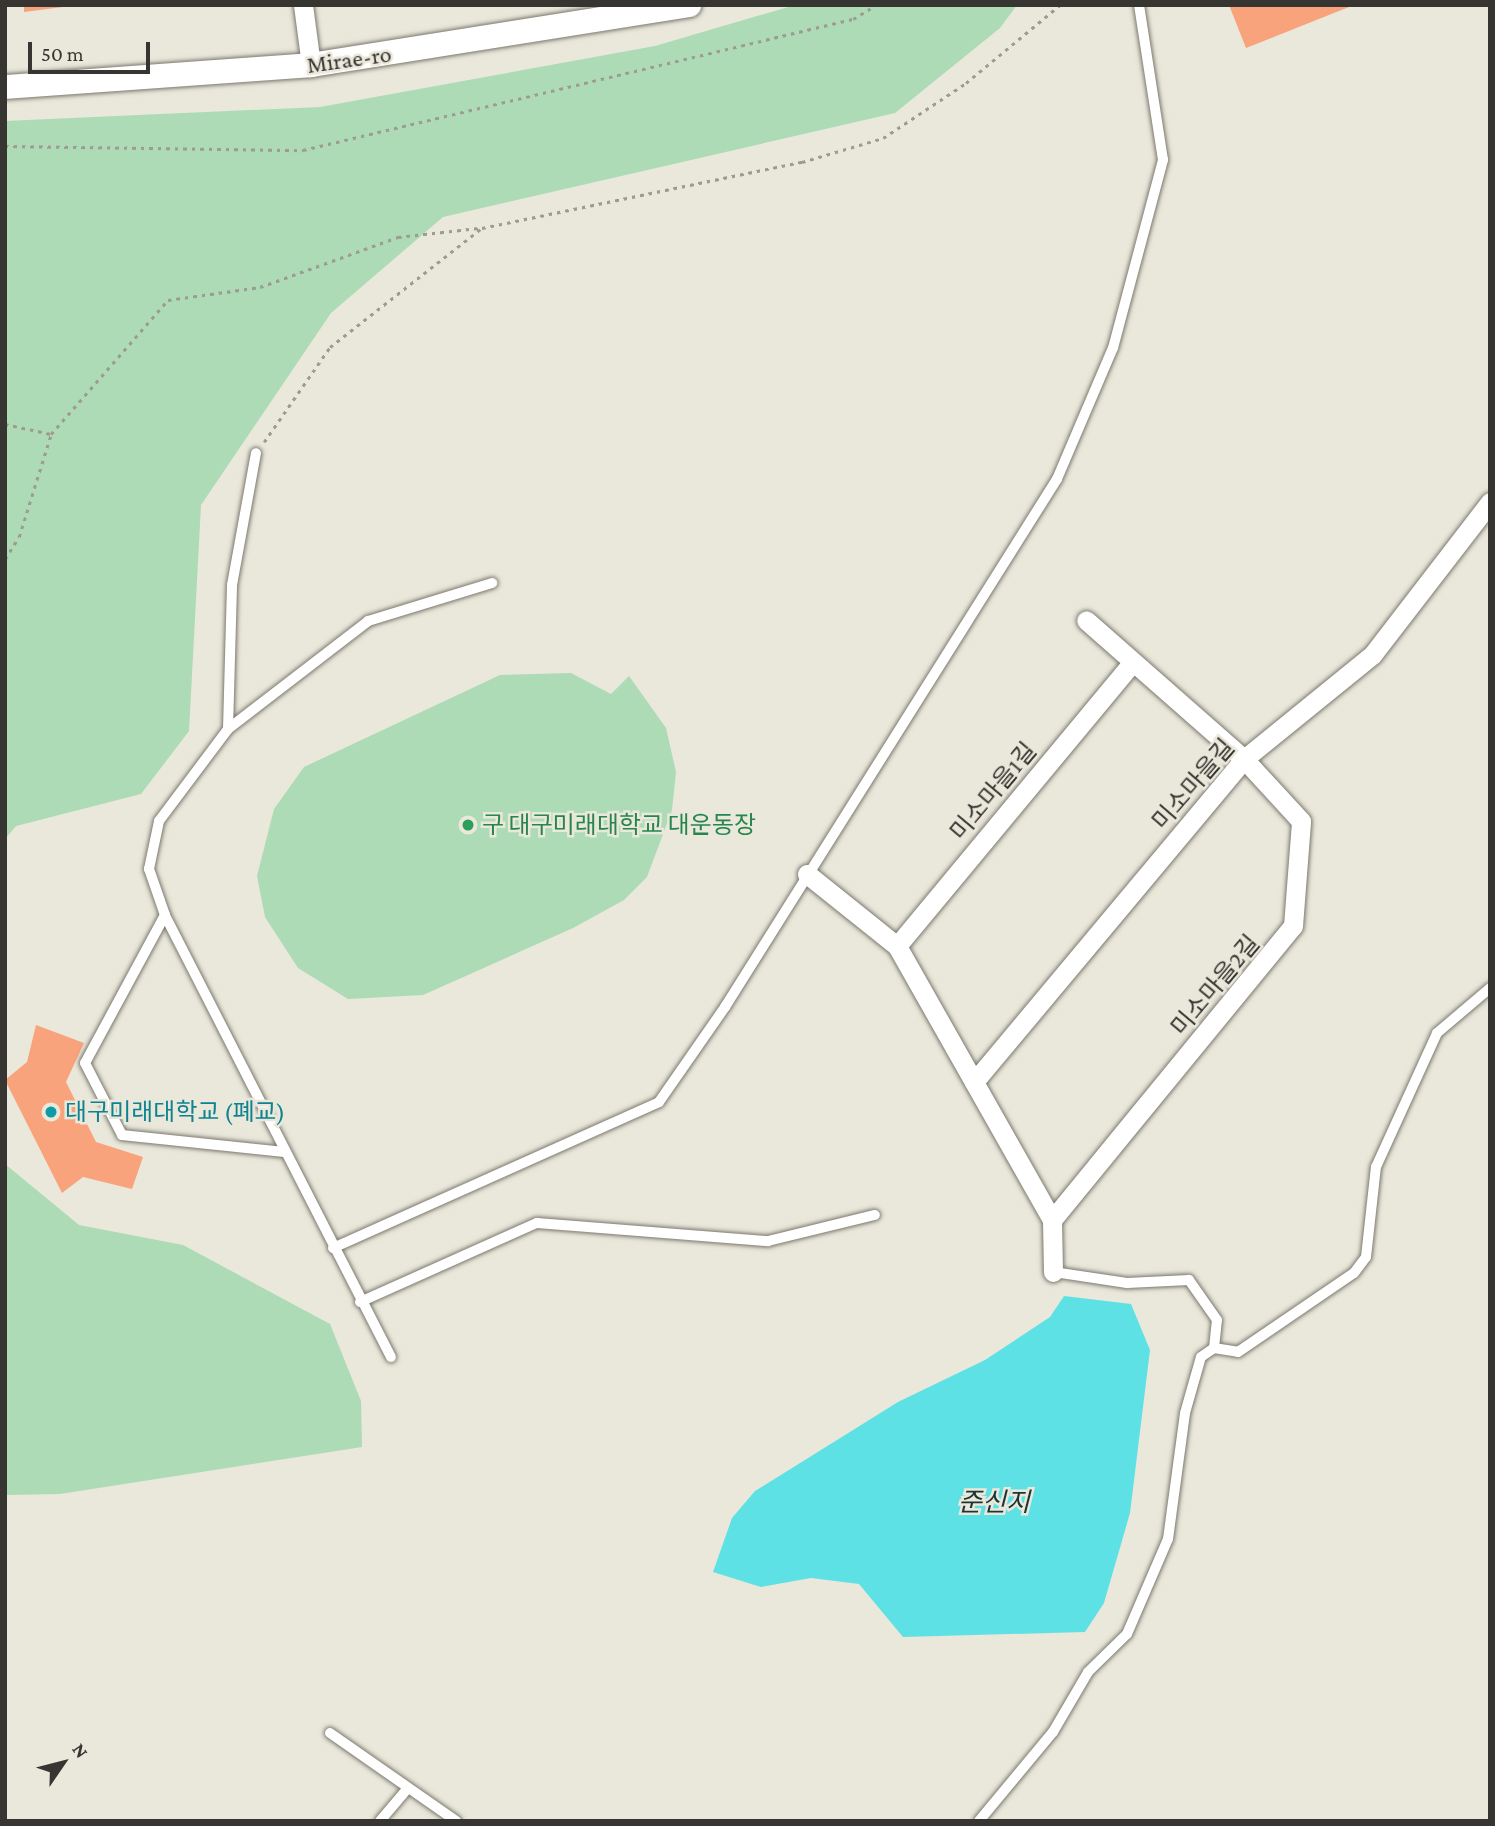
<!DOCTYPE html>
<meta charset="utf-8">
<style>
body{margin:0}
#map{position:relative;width:1495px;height:1826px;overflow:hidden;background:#eae7db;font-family:"Crimson Pro","Noto Sans KR",serif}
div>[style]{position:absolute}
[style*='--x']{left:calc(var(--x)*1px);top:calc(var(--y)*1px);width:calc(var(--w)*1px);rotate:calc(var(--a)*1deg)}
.green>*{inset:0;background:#acdbb6}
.water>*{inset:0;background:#5ee1e4}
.building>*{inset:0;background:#f8a37c}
.path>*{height:2.5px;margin-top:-1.25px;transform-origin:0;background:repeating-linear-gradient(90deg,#9d9b92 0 3.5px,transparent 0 8.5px)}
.roads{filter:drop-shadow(0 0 2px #7c796e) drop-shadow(0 0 2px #7c796e)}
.service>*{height:10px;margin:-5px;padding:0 5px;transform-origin:5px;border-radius:5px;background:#fff}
.minor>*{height:19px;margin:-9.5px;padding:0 9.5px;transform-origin:9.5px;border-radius:9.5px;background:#fff}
.tertiary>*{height:24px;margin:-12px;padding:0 12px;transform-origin:12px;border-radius:12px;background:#fff}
.dots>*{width:19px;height:19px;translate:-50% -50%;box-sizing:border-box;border:4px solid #eae7db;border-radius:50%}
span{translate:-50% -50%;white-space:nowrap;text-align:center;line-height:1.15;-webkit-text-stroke:5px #eae7db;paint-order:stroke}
.street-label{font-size:24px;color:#373531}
.leisure-label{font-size:24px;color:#27864d}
.left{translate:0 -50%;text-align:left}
.culture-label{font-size:24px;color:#0d838f}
.water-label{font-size:26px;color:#1d3434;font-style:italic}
.frame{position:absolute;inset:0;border:7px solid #373531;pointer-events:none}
.north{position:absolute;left:28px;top:1728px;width:70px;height:70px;-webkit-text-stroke:5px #eae7db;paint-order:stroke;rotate:55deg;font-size:19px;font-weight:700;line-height:28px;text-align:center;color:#373531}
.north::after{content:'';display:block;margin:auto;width:24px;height:32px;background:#373531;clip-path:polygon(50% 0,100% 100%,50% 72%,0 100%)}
.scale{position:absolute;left:28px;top:42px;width:122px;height:32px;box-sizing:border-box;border:4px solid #373531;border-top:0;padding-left:9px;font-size:21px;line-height:24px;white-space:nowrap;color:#373531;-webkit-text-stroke:5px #eae7db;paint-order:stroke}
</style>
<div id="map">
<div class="green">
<div style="clip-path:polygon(795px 5px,1017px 5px,1000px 28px,895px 113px,443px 217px,331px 313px,201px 505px,189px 731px,141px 794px,16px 826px,5px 839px,5px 121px,320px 107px,655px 46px)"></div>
<div style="clip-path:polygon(571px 673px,611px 694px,629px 676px,666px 728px,676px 772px,672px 810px,647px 877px,624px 900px,573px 928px,423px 995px,348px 999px,298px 968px,265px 917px,257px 876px,274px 809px,304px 767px,500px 675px)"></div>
<div style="clip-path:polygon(5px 1164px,79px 1225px,183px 1245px,330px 1324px,361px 1401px,362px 1447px,60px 1494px,5px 1495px)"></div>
</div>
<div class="water">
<div style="clip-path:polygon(1064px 1296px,1131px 1304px,1150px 1350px,1130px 1513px,1104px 1603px,1085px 1632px,903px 1637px,859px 1584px,811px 1578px,761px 1587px,713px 1572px,732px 1518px,755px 1491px,898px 1402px,985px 1360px,1050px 1317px)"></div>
</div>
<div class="building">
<div style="clip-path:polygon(24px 5px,63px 5px,63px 7px,24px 12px)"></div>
<div style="clip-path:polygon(1229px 5px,1354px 5px,1246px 48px)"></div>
<div style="clip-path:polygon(36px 1025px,84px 1043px,66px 1082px,96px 1142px,143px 1157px,132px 1189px,83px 1177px,62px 1193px,5px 1080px,27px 1062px)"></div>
</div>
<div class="path">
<div style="--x:5;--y:146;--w:298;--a:0.8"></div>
<div style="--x:303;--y:150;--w:565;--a:-13.4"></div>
<div style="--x:853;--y:19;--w:27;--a:-31"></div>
<div style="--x:5;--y:424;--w:47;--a:12.3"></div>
<div style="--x:51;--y:434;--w:178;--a:-48.9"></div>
<div style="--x:168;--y:300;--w:93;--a:-8"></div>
<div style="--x:260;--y:287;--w:147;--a:-19.9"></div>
<div style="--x:398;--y:237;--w:81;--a:-6.3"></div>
<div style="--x:264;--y:442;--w:116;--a:-55.2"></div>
<div style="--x:330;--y:347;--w:193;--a:-38.1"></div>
<div style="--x:482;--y:228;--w:327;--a:-11.7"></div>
<div style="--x:802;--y:162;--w:84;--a:-16.5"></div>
<div style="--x:883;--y:138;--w:100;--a:-33.5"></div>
<div style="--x:966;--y:83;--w:122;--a:-39.7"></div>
<div style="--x:5;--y:559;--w:26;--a:-58"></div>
<div style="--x:19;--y:537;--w:108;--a:-72.7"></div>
</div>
<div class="roads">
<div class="service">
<div style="--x:228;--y:729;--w:144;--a:-88.4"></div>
<div style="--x:232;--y:585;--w:134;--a:-79.7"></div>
<div style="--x:165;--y:915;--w:168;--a:118.4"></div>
<div style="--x:85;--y:1063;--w:81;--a:62.8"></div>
<div style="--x:122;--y:1135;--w:163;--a:6"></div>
<div style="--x:333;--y:1248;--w:357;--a:-24.1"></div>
<div style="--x:659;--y:1102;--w:116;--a:-55.2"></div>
<div style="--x:725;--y:1007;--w:624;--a:-57.84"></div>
<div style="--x:1057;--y:479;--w:142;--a:-66.9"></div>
<div style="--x:1113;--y:348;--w:195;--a:-75.1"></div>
<div style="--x:1163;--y:160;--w:157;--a:-98.8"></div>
<div style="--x:360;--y:1302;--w:194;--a:-24.1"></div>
<div style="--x:537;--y:1223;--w:232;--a:4.5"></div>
<div style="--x:768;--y:1241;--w:110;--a:-13.7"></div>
<div style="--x:1214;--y:1348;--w:24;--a:9"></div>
<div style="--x:1238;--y:1352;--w:140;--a:-34.3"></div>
<div style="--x:1354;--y:1273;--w:20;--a:-53"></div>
<div style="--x:1366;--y:1257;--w:91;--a:-83.7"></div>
<div style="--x:1376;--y:1167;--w:147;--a:-65.5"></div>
<div style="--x:1437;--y:1033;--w:70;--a:-40.3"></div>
<div style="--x:391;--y:1357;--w:496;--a:-117.1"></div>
<div style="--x:165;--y:915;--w:49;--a:-109.2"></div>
<div style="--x:149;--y:869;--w:49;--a:-78.2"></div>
<div style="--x:159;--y:821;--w:115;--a:-53.1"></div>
<div style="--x:228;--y:729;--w:177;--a:-37.6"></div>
<div style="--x:368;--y:621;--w:130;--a:-17"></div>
<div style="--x:330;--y:1733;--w:154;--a:34.9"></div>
<div style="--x:380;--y:1821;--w:43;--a:-49.7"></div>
<div style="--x:979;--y:1821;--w:116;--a:-50.3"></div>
<div style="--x:1053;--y:1732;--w:69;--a:-59.7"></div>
<div style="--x:1088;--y:1672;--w:54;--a:-44.3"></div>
<div style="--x:1127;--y:1634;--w:103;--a:-66.7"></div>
<div style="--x:1168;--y:1539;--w:127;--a:-82.3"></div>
<div style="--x:1185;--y:1413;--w:58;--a:-74.1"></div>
<div style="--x:1201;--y:1357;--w:16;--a:-35"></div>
<div style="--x:1214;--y:1348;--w:28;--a:-84"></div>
<div style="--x:1217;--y:1320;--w:49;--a:-125"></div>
<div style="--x:1189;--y:1280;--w:62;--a:177.2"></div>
<div style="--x:1127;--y:1283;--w:75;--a:-171.5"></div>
</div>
<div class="minor">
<div style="--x:303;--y:5;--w:61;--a:82.4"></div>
<div style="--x:807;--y:874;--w:115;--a:38.7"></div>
<div style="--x:897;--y:946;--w:315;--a:60.5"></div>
<div style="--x:1052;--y:1220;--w:52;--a:88.9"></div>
<div style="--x:897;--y:946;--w:369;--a:-50.3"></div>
<div style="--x:974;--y:1082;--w:421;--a:-50.1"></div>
<div style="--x:1244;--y:759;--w:166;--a:-39.1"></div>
<div style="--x:1373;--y:654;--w:192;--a:-52.4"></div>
<div style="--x:1052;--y:1220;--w:380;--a:-50.7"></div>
<div style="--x:1293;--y:926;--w:105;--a:-85.6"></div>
<div style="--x:1301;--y:821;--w:84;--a:-132.6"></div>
<div style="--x:1244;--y:759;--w:210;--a:-138.7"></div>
</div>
<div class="tertiary">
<div style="--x:5;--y:87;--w:307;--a:-4.1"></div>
<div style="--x:311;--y:65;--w:383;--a:-9"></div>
</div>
</div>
<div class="dots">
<div style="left:468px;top:825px;background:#2e9e5b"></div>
<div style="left:51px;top:1112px;background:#0f9aa8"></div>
</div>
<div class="street-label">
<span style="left:349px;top:59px;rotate:-8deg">Mirae-ro</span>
<span style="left:1193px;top:784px;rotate:-49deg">미소마을길</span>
<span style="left:993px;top:791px;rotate:-50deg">미소마을1길</span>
<span style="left:1215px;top:985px;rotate:-50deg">미소마을2길</span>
</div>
<div class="leisure-label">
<span class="left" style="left:482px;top:825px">구 대구미래대학교 대운동장</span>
</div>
<div class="culture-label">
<span class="left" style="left:65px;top:1112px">대구미래대학교 (폐교)</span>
</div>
<div class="water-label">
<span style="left:994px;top:1503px">준신지</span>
</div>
<div class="frame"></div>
<div class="north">N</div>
<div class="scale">50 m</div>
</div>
